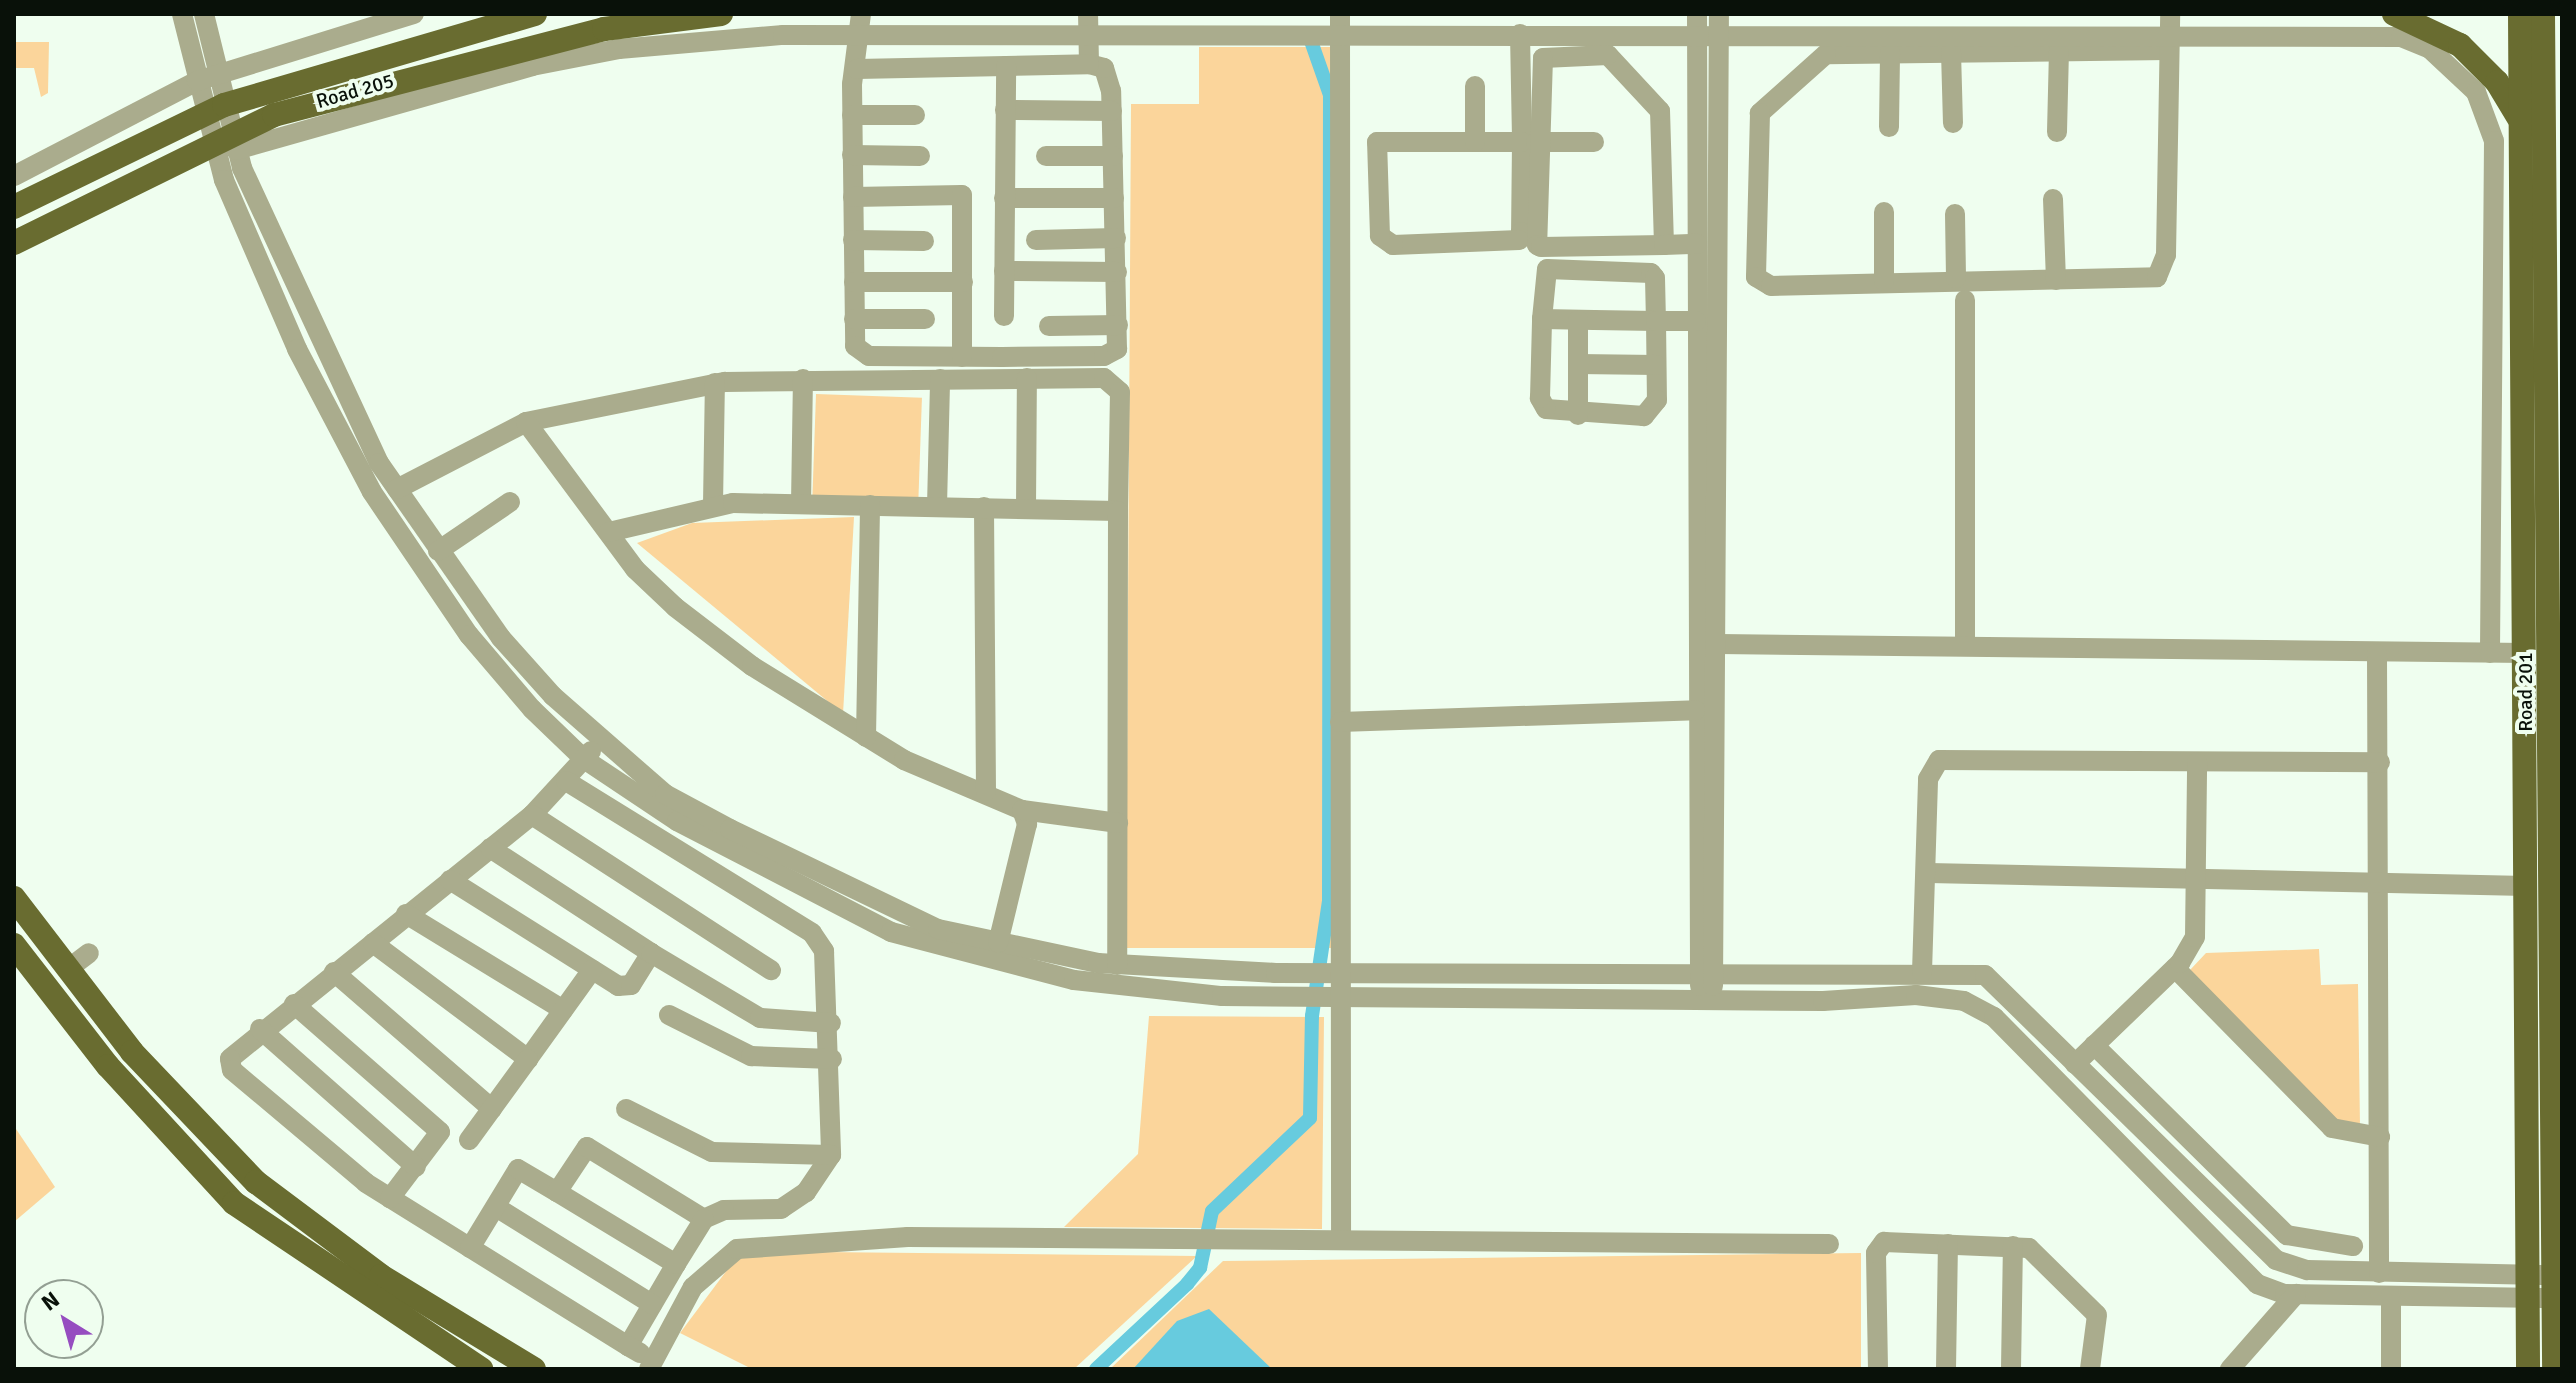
<!DOCTYPE html>
<style>
body{margin:0}
#map{position:relative;width:2576px;height:1383px;overflow:hidden;background:#effeef;font-family:Signika,sans-serif}
div>[style]{position:absolute}
[style*='--x']{left:calc(var(--x)*1px);top:calc(var(--y)*1px);width:calc(var(--w)*1px);rotate:calc(var(--a)*1deg)}
.green>*{inset:0;background:#fbd59b;transform-origin:0 0}
.water>*{inset:0;background:#67cbde}
.canal>*{height:14px;margin:-7px;padding:0 7px;transform-origin:7px;border-radius:7px;background:#67cbde}
.minor>*{height:20px;margin:-10px;padding:0 10px;transform-origin:10px;border-radius:10px;background:#aaac8d}
.major>*{height:24px;margin:-12px;padding:0 12px;transform-origin:12px;border-radius:12px;background:#696c30}
span{translate:-50% -50%;white-space:nowrap;text-align:center;line-height:1.15;-webkit-text-stroke:8px #effeef;paint-order:stroke}
.street-label{font-size:20px;color:#091109}
.frame{position:absolute;inset:0;border:16px solid #091109;pointer-events:none}
.north{position:absolute;left:24px;top:1279px;width:80px;height:80px;box-sizing:border-box;background:#effeef;border:2px solid #939f93;border-radius:50%;rotate:323deg;font-size:22px;font-weight:700;line-height:32px;text-align:center;color:#091109}
.north::after{content:'';display:block;margin:auto;width:28px;height:36px;background:#964dc0;clip-path:polygon(50% 0,100% 100%,50% 72%,0 100%)}
</style>
<div id="map">
<div class="green">
<div style="clip-path:polygon(14px 42px,49px 42px,48px 93px,41px 97px,34px 68px,14px 68px)"></div>
<div style="clip-path:polygon(1199px 47px,1341px 47px,1336px 948px,1126px 948px,1131px 104px,1199px 104px)"></div>
<div style="left:816px;top:394px;width:106px;height:102px;rotate:2deg"></div>
<div style="clip-path:polygon(854px 517px,843px 714px,637px 543px,692px 523px)"></div>
<div style="clip-path:polygon(2319px 949px,2321px 985px,2358px 984px,2360px 1126px,2340px 1125px,2190px 970px,2206px 953px)"></div>
<div style="clip-path:polygon(1149px 1016px,1324px 1017px,1322px 1229px,1064px 1227px,1138px 1154px)"></div>
<div style="clip-path:polygon(14px 1126px,55px 1187px,14px 1222px)"></div>
<div style="clip-path:polygon(820px 1252px,1197px 1256px,1074px 1369px,752px 1369px,680px 1333px,736px 1258px)"></div>
<div style="clip-path:polygon(1861px 1253px,1861px 1369px,1110px 1369px,1223px 1261px)"></div>
</div>
<div class="water">
<div style="clip-path:polygon(1209px 1309px,1272px 1369px,1133px 1369px,1177px 1321px)"></div>
</div>
<div class="canal">
<div style="--x:1096;--y:1369;--w:125;--a:-43"></div>
<div style="--x:1187;--y:1284;--w:21;--a:-51"></div>
<div style="--x:1200;--y:1268;--w:58;--a:-78.1"></div>
<div style="--x:1212;--y:1211;--w:135;--a:-43.5"></div>
<div style="--x:1310;--y:1118;--w:102;--a:-88.9"></div>
<div style="--x:1312;--y:1016;--w:116;--a:-81.6"></div>
<div style="--x:1329;--y:901;--w:806;--a:-89.93"></div>
<div style="--x:1330;--y:95;--w:57;--a:-109.4"></div>
</div>
<div class="minor">
<div style="--x:182;--y:14;--w:171;--a:75.8"></div>
<div style="--x:224;--y:180;--w:184;--a:66.6"></div>
<div style="--x:297;--y:349;--w:161;--a:62.3"></div>
<div style="--x:372;--y:492;--w:173;--a:55.9"></div>
<div style="--x:469;--y:635;--w:97;--a:49.6"></div>
<div style="--x:532;--y:709;--w:72;--a:43.9"></div>
<div style="--x:584;--y:759;--w:112;--a:33.7"></div>
<div style="--x:677;--y:821;--w:241;--a:27.4"></div>
<div style="--x:891;--y:932;--w:189;--a:14.7"></div>
<div style="--x:1074;--y:980;--w:149;--a:6.2"></div>
<div style="--x:1222;--y:996;--w:601;--a:0.48"></div>
<div style="--x:1823;--y:1001;--w:93;--a:-3.7"></div>
<div style="--x:1916;--y:995;--w:48;--a:7.1"></div>
<div style="--x:1964;--y:1001;--w:34;--a:28"></div>
<div style="--x:1994;--y:1017;--w:375;--a:45.4"></div>
<div style="--x:2257;--y:1284;--w:30;--a:20"></div>
<div style="--x:2285;--y:1294;--w:257;--a:0.9"></div>
<div style="--x:204;--y:14;--w:159;--a:76.1"></div>
<div style="--x:242;--y:168;--w:325;--a:65.1"></div>
<div style="--x:379;--y:463;--w:213;--a:55.1"></div>
<div style="--x:501;--y:638;--w:78;--a:48.1"></div>
<div style="--x:553;--y:696;--w:149;--a:41.2"></div>
<div style="--x:665;--y:794;--w:74;--a:28.3"></div>
<div style="--x:730;--y:829;--w:231;--a:25.7"></div>
<div style="--x:938;--y:929;--w:164;--a:12"></div>
<div style="--x:1098;--y:963;--w:178;--a:3.2"></div>
<div style="--x:1276;--y:973;--w:709;--a:0.16"></div>
<div style="--x:1985;--y:975;--w:407;--a:44.4"></div>
<div style="--x:2276;--y:1260;--w:33;--a:18"></div>
<div style="--x:2307;--y:1270;--w:235;--a:1.2"></div>
<div style="--x:861;--y:14;--w:71;--a:97.3"></div>
<div style="--x:852;--y:84;--w:262;--a:89.3"></div>
<div style="--x:855;--y:346;--w:17;--a:36"></div>
<div style="--x:869;--y:356;--w:133;--a:0.4"></div>
<div style="--x:1002;--y:357;--w:102;--a:-0.6"></div>
<div style="--x:1104;--y:356;--w:15;--a:-28"></div>
<div style="--x:1117;--y:349;--w:258;--a:-91.3"></div>
<div style="--x:1111;--y:91;--w:24;--a:-107"></div>
<div style="--x:1104;--y:68;--w:16;--a:-165"></div>
<div style="--x:1089;--y:64;--w:50;--a:-91.1"></div>
<div style="--x:1340;--y:14;--w:1224;--a:89.95"></div>
<div style="--x:1697;--y:14;--w:972;--a:89.82"></div>
<div style="--x:1520;--y:34;--w:108;--a:88.9"></div>
<div style="--x:1522;--y:142;--w:90;--a:90.6"></div>
<div style="--x:1521;--y:232;--w:8;--a:104"></div>
<div style="--x:1519;--y:240;--w:126;--a:177.7"></div>
<div style="--x:1393;--y:245;--w:16;--a:-145"></div>
<div style="--x:1380;--y:236;--w:94;--a:-91.8"></div>
<div style="--x:1377;--y:142;--w:145;--a:0"></div>
<div style="--x:2168;--y:50;--w:342;--a:179.3"></div>
<div style="--x:1826;--y:54;--w:89;--a:138.2"></div>
<div style="--x:1760;--y:113;--w:164;--a:91.4"></div>
<div style="--x:1756;--y:277;--w:17;--a:31"></div>
<div style="--x:1771;--y:286;--w:386;--a:-1.3"></div>
<div style="--x:2157;--y:277;--w:24;--a:-68"></div>
<div style="--x:2166;--y:255;--w:241;--a:-89"></div>
<div style="--x:1951;--y:52;--w:71;--a:88.4"></div>
<div style="--x:857;--y:69;--w:232;--a:-1.2"></div>
<div style="--x:1475;--y:86;--w:56;--a:90"></div>
<div style="--x:1005;--y:110;--w:107;--a:0.5"></div>
<div style="--x:852;--y:115;--w:63;--a:0"></div>
<div style="--x:1889;--y:127;--w:74;--a:-89.2"></div>
<div style="--x:2057;--y:132;--w:81;--a:-88.6"></div>
<div style="--x:1536;--y:142;--w:58;--a:0"></div>
<div style="--x:236;--y:150;--w:308;--a:-15.8"></div>
<div style="--x:532;--y:66;--w:89;--a:-11.1"></div>
<div style="--x:619;--y:49;--w:165;--a:-4.9"></div>
<div style="--x:783;--y:35;--w:1618;--a:0.07"></div>
<div style="--x:2401;--y:37;--w:31;--a:22"></div>
<div style="--x:2430;--y:49;--w:63;--a:43.1"></div>
<div style="--x:2476;--y:92;--w:52;--a:69.8"></div>
<div style="--x:2494;--y:141;--w:512;--a:90.45"></div>
<div style="--x:852;--y:155;--w:68;--a:0.8"></div>
<div style="--x:1046;--y:156;--w:67;--a:0"></div>
<div style="--x:14;--y:176;--w:206;--a:-27.4"></div>
<div style="--x:197;--y:81;--w:227;--a:-17.2"></div>
<div style="--x:853;--y:197;--w:109;--a:-1.1"></div>
<div style="--x:962;--y:195;--w:162;--a:90"></div>
<div style="--x:1004;--y:198;--w:110;--a:0"></div>
<div style="--x:2053;--y:199;--w:81;--a:87.9"></div>
<div style="--x:1884;--y:212;--w:69;--a:90"></div>
<div style="--x:1955;--y:214;--w:64;--a:89.1"></div>
<div style="--x:853;--y:240;--w:71;--a:0.8"></div>
<div style="--x:1036;--y:240;--w:80;--a:-1.4"></div>
<div style="--x:1664;--y:245;--w:134;--a:-91.7"></div>
<div style="--x:1660;--y:111;--w:76;--a:-132.9"></div>
<div style="--x:1608;--y:55;--w:65;--a:177.4"></div>
<div style="--x:1543;--y:58;--w:187;--a:91.8"></div>
<div style="--x:1537;--y:245;--w:4;--a:27"></div>
<div style="--x:1541;--y:247;--w:123;--a:-0.9"></div>
<div style="--x:1664;--y:245;--w:33;--a:-2"></div>
<div style="--x:1004;--y:271;--w:113;--a:0.5"></div>
<div style="--x:854;--y:282;--w:109;--a:0"></div>
<div style="--x:1965;--y:300;--w:346;--a:90"></div>
<div style="--x:1004;--y:316;--w:250;--a:-89.5"></div>
<div style="--x:854;--y:319;--w:71;--a:0"></div>
<div style="--x:1542;--y:319;--w:50;--a:-84.3"></div>
<div style="--x:1547;--y:269;--w:104;--a:2.2"></div>
<div style="--x:1651;--y:273;--w:6;--a:51"></div>
<div style="--x:1655;--y:278;--w:43;--a:88.7"></div>
<div style="--x:1656;--y:321;--w:79;--a:89.3"></div>
<div style="--x:1657;--y:400;--w:21;--a:129"></div>
<div style="--x:1644;--y:416;--w:98;--a:-175.9"></div>
<div style="--x:1546;--y:409;--w:13;--a:-119"></div>
<div style="--x:1540;--y:398;--w:79;--a:-88.5"></div>
<div style="--x:1542;--y:319;--w:52;--a:1.1"></div>
<div style="--x:1594;--y:320;--w:62;--a:0.9"></div>
<div style="--x:1656;--y:321;--w:40;--a:0"></div>
<div style="--x:1049;--y:326;--w:69;--a:-0.8"></div>
<div style="--x:1578;--y:364;--w:78;--a:0.7"></div>
<div style="--x:1578;--y:415;--w:95;--a:-90"></div>
<div style="--x:526;--y:422;--w:203;--a:-11.4"></div>
<div style="--x:725;--y:382;--w:379;--a:-0.6"></div>
<div style="--x:1104;--y:378;--w:21;--a:41"></div>
<div style="--x:1120;--y:392;--w:119;--a:91"></div>
<div style="--x:397;--y:489;--w:145;--a:-27.4"></div>
<div style="--x:526;--y:422;--w:183;--a:53.4"></div>
<div style="--x:635;--y:569;--w:55;--a:43.5"></div>
<div style="--x:675;--y:607;--w:97;--a:37.5"></div>
<div style="--x:752;--y:666;--w:179;--a:31.7"></div>
<div style="--x:904;--y:760;--w:128;--a:23"></div>
<div style="--x:1022;--y:810;--w:15;--a:70"></div>
<div style="--x:1027;--y:824;--w:122;--a:103.7"></div>
<div style="--x:801;--y:504;--w:125;--a:-89.1"></div>
<div style="--x:713;--y:505;--w:122;--a:-89.1"></div>
<div style="--x:937;--y:506;--w:127;--a:-88.6"></div>
<div style="--x:984;--y:507;--w:284;--a:89.6"></div>
<div style="--x:1026;--y:508;--w:130;--a:-89.6"></div>
<div style="--x:609;--y:532;--w:127;--a:-13.2"></div>
<div style="--x:733;--y:503;--w:385;--a:1.2"></div>
<div style="--x:1118;--y:511;--w:454;--a:90.1"></div>
<div style="--x:438;--y:551;--w:87;--a:-34.2"></div>
<div style="--x:1719;--y:644;--w:806;--a:0.64"></div>
<div style="--x:2377;--y:654;--w:619;--a:89.81"></div>
<div style="--x:1340;--y:722;--w:356;--a:-1.9"></div>
<div style="--x:866;--y:737;--w:232;--a:-89"></div>
<div style="--x:591;--y:751;--w:87;--a:132.7"></div>
<div style="--x:532;--y:815;--w:388;--a:141.1"></div>
<div style="--x:230;--y:1059;--w:11;--a:80"></div>
<div style="--x:232;--y:1070;--w:175;--a:40.1"></div>
<div style="--x:366;--y:1183;--w:309;--a:31.9"></div>
<div style="--x:566;--y:781;--w:289;--a:31.7"></div>
<div style="--x:812;--y:933;--w:22;--a:56"></div>
<div style="--x:824;--y:951;--w:204;--a:88"></div>
<div style="--x:831;--y:1155;--w:45;--a:124"></div>
<div style="--x:806;--y:1192;--w:30;--a:146"></div>
<div style="--x:781;--y:1209;--w:57;--a:179"></div>
<div style="--x:724;--y:1210;--w:22;--a:156"></div>
<div style="--x:1022;--y:810;--w:97;--a:7.7"></div>
<div style="--x:532;--y:815;--w:285;--a:33"></div>
<div style="--x:1929;--y:873;--w:597;--a:1.25"></div>
<div style="--x:450;--y:880;--w:199;--a:32.2"></div>
<div style="--x:618;--y:986;--w:13;--a:-4"></div>
<div style="--x:631;--y:985;--w:38;--a:-58"></div>
<div style="--x:651;--y:953;--w:192;--a:-146.9"></div>
<div style="--x:406;--y:914;--w:184;--a:31.4"></div>
<div style="--x:373;--y:943;--w:194;--a:36.8"></div>
<div style="--x:528;--y:1059;--w:110;--a:-54.3"></div>
<div style="--x:651;--y:953;--w:127;--a:30.8"></div>
<div style="--x:760;--y:1018;--w:71;--a:4"></div>
<div style="--x:2175;--y:968;--w:224;--a:45.5"></div>
<div style="--x:2332;--y:1128;--w:49;--a:10.6"></div>
<div style="--x:68;--y:969;--w:26;--a:-37"></div>
<div style="--x:334;--y:972;--w:209;--a:40.9"></div>
<div style="--x:1922;--y:972;--w:193;--a:-88.2"></div>
<div style="--x:1928;--y:779;--w:22;--a:-60"></div>
<div style="--x:1939;--y:760;--w:441;--a:0.3"></div>
<div style="--x:1713;--y:986;--w:972;--a:-89.65"></div>
<div style="--x:294;--y:1004;--w:194;--a:41.2"></div>
<div style="--x:440;--y:1132;--w:83;--a:127.1"></div>
<div style="--x:669;--y:1015;--w:92;--a:26.6"></div>
<div style="--x:751;--y:1056;--w:81;--a:2.1"></div>
<div style="--x:260;--y:1029;--w:208;--a:41.5"></div>
<div style="--x:2094;--y:1045;--w:271;--a:44.6"></div>
<div style="--x:2287;--y:1235;--w:67;--a:9.5"></div>
<div style="--x:2075;--y:1064;--w:146;--a:-43.9"></div>
<div style="--x:2180;--y:963;--w:30;--a:-60"></div>
<div style="--x:2195;--y:937;--w:175;--a:-89.3"></div>
<div style="--x:626;--y:1109;--w:96;--a:26.6"></div>
<div style="--x:712;--y:1152;--w:119;--a:1.4"></div>
<div style="--x:469;--y:1140;--w:100;--a:-53.9"></div>
<div style="--x:557;--y:1192;--w:139;--a:31.2"></div>
<div style="--x:676;--y:1264;--w:95;--a:120.3"></div>
<div style="--x:628;--y:1346;--w:14;--a:30"></div>
<div style="--x:496;--y:1207;--w:184;--a:31.9"></div>
<div style="--x:470;--y:1248;--w:92;--a:-58.7"></div>
<div style="--x:518;--y:1169;--w:45;--a:30.5"></div>
<div style="--x:557;--y:1192;--w:54;--a:-56.3"></div>
<div style="--x:587;--y:1147;--w:137;--a:31.6"></div>
<div style="--x:704;--y:1219;--w:53;--a:121.9"></div>
<div style="--x:2391;--y:1296;--w:73;--a:90"></div>
<div style="--x:649;--y:1369;--w:93;--a:-61.8"></div>
<div style="--x:693;--y:1287;--w:58;--a:-40.8"></div>
<div style="--x:737;--y:1249;--w:171;--a:-4"></div>
<div style="--x:908;--y:1237;--w:921;--a:0.44"></div>
<div style="--x:1878;--y:1369;--w:116;--a:-91"></div>
<div style="--x:1876;--y:1253;--w:14;--a:-54"></div>
<div style="--x:1884;--y:1242;--w:145;--a:2.4"></div>
<div style="--x:2029;--y:1248;--w:95;--a:44.6"></div>
<div style="--x:2097;--y:1315;--w:54;--a:97.4"></div>
<div style="--x:1946;--y:1369;--w:125;--a:-89.1"></div>
<div style="--x:2011;--y:1369;--w:123;--a:-89.1"></div>
<div style="--x:2230;--y:1369;--w:100;--a:-48.7"></div>
</div>
<div class="major">
<div style="--x:2394;--y:14;--w:73;--a:25.2"></div>
<div style="--x:2460;--y:45;--w:52;--a:45"></div>
<div style="--x:2497;--y:82;--w:41;--a:59"></div>
<div style="--x:2520;--y:14;--w:1355;--a:89.66"></div>
<div style="--x:2543;--y:14;--w:1355;--a:89.53"></div>
<div style="--x:14;--y:207;--w:233;--a:-25.9"></div>
<div style="--x:224;--y:105;--w:324;--a:-16.3"></div>
<div style="--x:14;--y:243;--w:290;--a:-26.2"></div>
<div style="--x:274;--y:115;--w:341;--a:-14.6"></div>
<div style="--x:604;--y:29;--w:118;--a:-7.3"></div>
<div style="--x:14;--y:898;--w:194;--a:52.5"></div>
<div style="--x:132;--y:1052;--w:180;--a:46.4"></div>
<div style="--x:256;--y:1182;--w:156;--a:36.9"></div>
<div style="--x:381;--y:1276;--w:179;--a:31.3"></div>
<div style="--x:14;--y:945;--w:153;--a:52.2"></div>
<div style="--x:108;--y:1066;--w:186;--a:47.4"></div>
<div style="--x:234;--y:1203;--w:298;--a:33.9"></div>
</div>
<div class="street-label">
<span style="left:355px;top:91px;rotate:-16deg">Road 205</span>
<span style="left:2525px;top:692px;rotate:-90deg">Road 201</span>
</div>
<div class="frame"></div>
<div class="north">N</div>
</div>
